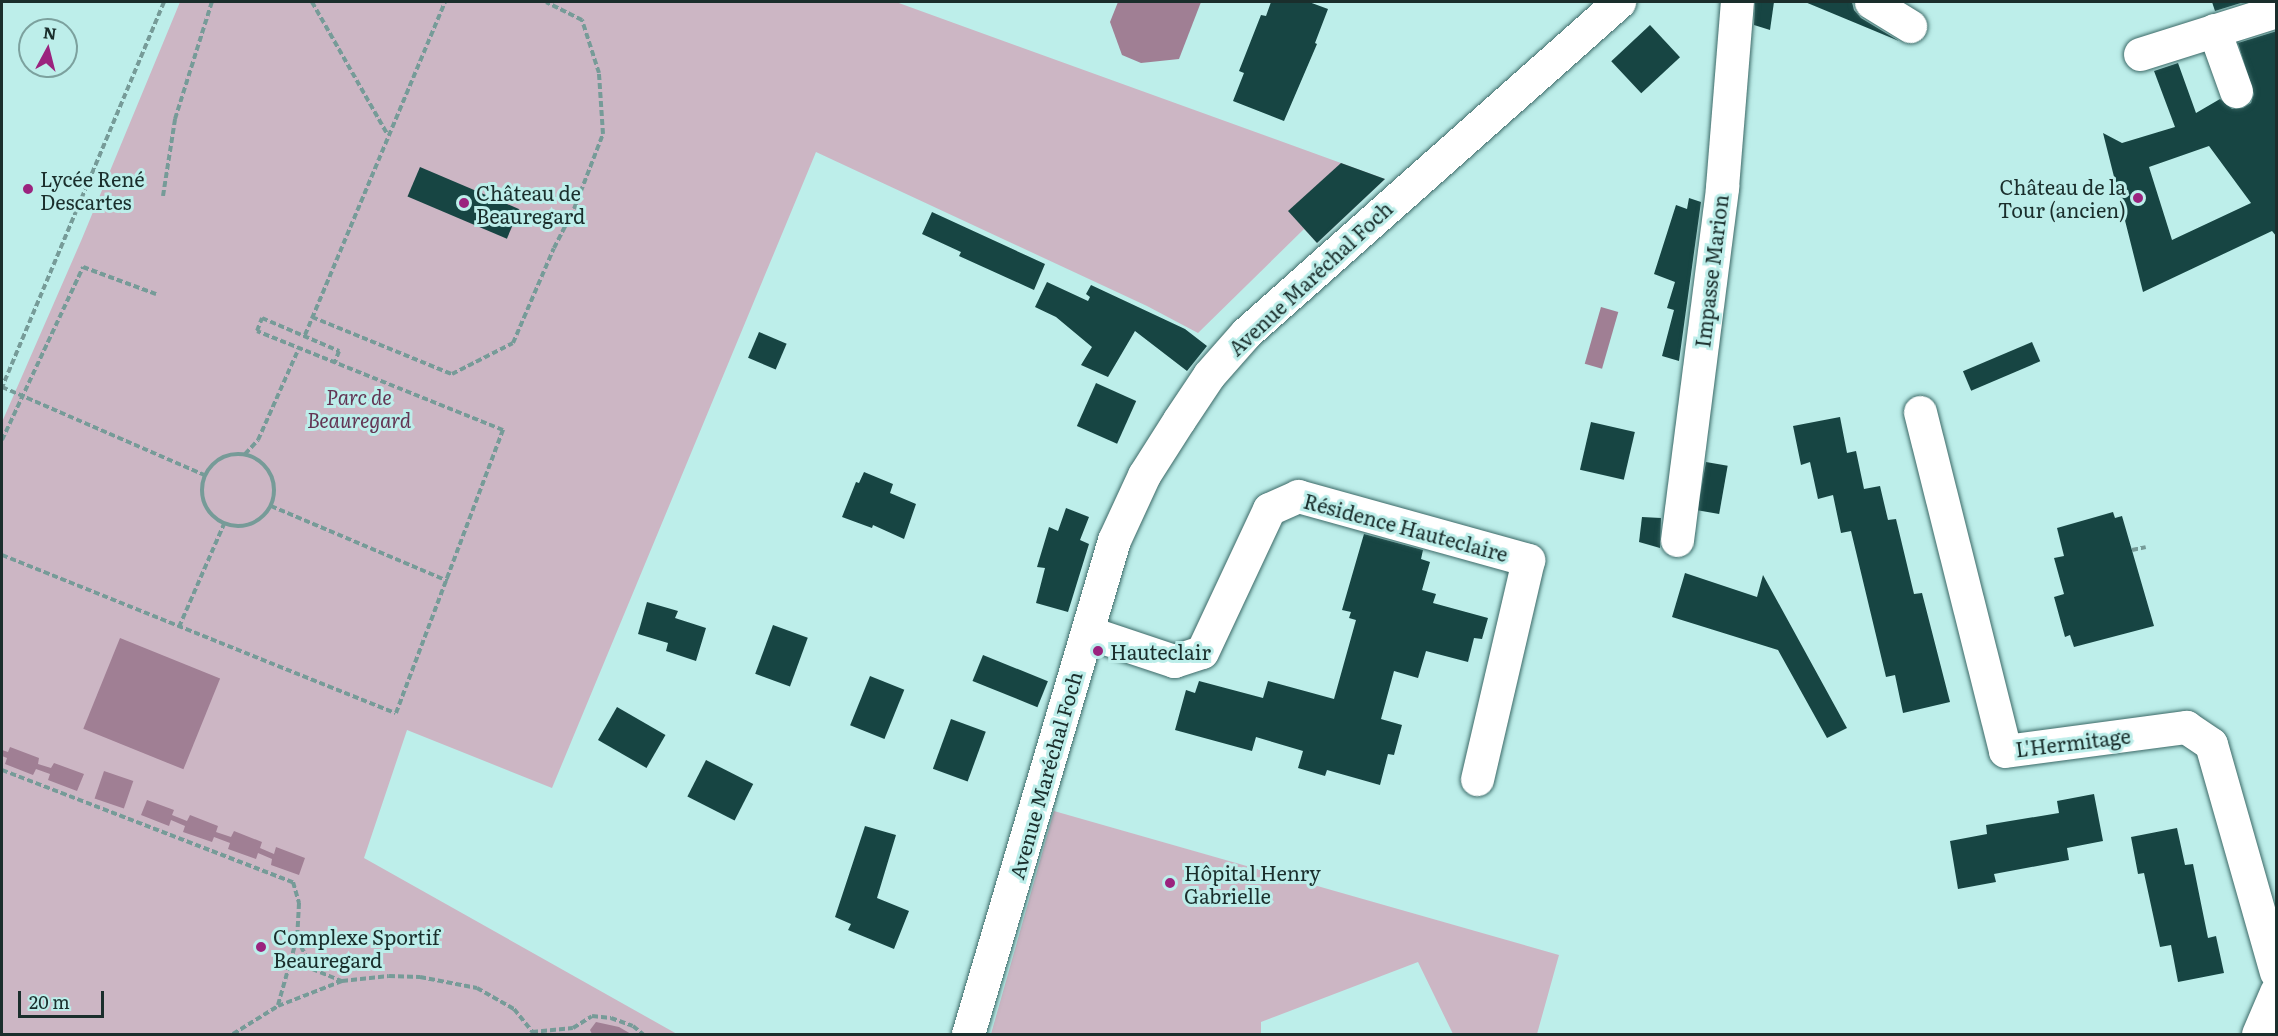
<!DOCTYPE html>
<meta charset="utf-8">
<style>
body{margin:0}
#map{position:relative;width:2278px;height:1036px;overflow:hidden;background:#bdeeea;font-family:Literata,serif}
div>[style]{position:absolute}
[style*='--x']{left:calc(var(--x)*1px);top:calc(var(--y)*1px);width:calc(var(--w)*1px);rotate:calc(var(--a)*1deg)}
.green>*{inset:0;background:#ccb6c4}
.water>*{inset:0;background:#a07f94;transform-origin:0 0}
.building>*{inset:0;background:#174543;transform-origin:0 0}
.path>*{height:4px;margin-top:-2px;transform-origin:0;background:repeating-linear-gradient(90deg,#769b98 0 6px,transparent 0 9px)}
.path>.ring{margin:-2px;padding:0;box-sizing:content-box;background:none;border:4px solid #769b98;border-radius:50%}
.roads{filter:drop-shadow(0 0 2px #3c6967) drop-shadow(0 0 2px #3c6967)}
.street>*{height:33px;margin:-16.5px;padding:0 16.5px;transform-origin:16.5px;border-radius:16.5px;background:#fff}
.secondary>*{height:33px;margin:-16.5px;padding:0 16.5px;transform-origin:16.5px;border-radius:16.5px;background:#fff}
.dots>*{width:16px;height:16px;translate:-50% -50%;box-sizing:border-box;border:3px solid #bdeeea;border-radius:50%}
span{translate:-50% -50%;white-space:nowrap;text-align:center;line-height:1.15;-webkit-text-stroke:6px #bdeeea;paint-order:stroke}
.poi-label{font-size:20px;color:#1a2e2c}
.left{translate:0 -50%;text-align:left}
.right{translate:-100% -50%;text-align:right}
.street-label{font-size:20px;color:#1a2e2c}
.park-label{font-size:20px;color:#633554;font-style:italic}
.frame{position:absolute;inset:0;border:3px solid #1a2e2c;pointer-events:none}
.north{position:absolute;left:18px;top:18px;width:60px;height:60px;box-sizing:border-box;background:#bdeeea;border:2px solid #7ca19e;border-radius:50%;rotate:7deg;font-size:16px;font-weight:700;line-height:24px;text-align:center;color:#1a2e2c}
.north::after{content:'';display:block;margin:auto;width:21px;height:27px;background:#9b237e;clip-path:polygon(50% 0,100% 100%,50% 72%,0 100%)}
.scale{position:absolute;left:18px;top:991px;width:86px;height:27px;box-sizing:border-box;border:3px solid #1a2e2c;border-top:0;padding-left:8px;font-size:18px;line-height:21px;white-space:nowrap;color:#1a2e2c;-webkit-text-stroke:4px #bdeeea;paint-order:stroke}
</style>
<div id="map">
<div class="green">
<div style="clip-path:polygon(180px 2px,896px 2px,1385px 179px,1317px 243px,1304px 229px,1198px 333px,1147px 306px,816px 152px,552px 788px,407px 730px,364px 858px,677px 1034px,2px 1034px,2px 422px,81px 241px)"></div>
<div style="clip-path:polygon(1054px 811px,1559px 955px,1537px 1034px,1453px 1034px,1418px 962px,1261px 1022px,1261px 1034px,991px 1034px)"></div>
</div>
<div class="water">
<div style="clip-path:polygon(1118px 2px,1201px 2px,1179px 59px,1141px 63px,1122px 55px,1110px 22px)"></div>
<div style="left:1601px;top:307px;width:18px;height:59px;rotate:16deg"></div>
<div style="left:120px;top:638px;width:108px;height:98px;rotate:22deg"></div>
<div style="clip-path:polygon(10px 747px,39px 758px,38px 764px,51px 768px,54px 763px,84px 774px,77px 791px,48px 780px,50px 774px,36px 769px,33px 775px,5px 764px,7px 758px,2px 756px,2px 750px,8px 752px)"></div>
<div style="left:104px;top:771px;width:31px;height:29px;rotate:19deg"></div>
<div style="clip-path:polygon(147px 800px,174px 810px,172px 815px,187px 821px,190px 815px,218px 826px,216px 832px,231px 837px,234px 831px,262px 842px,260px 848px,274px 854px,276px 847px,305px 858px,299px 875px,271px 865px,272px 859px,258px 853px,256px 859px,228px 849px,230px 843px,214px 837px,212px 842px,183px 832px,185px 826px,171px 820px,169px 826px,141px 815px)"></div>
<div style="clip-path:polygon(596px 1022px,619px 1027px,631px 1034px,592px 1034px,590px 1030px)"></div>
</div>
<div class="building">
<div style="clip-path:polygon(1271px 2px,1309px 2px,1328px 9px,1315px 43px,1317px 44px,1284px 121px,1233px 101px,1244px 73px,1239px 71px,1261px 15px,1266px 16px)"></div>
<div style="clip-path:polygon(1755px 2px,1774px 2px,1770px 30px,1754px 25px)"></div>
<div style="clip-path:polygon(1805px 2px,1852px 2px,1854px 10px,1861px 18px,1899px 41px)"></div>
<div style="clip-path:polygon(2212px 2px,2244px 2px,2215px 11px)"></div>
<div style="left:1650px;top:25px;width:44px;height:53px;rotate:47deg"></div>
<div style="clip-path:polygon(evenodd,2277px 31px,2277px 237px,2272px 231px,2143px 292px,2103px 133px,2122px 143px,2175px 127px,2154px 71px,2178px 63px,2196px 113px,2220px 99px,2232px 109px,2243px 108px,2251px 103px,2254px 94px,2238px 43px,2277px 31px,2209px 146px,2251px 203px,2172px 240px,2149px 167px,2209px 146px)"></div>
<div style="clip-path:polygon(1341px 163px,1385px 179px,1317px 243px,1288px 211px)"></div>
<div style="left:420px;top:167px;width:108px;height:32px;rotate:23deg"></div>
<div style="clip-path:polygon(1689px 198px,1701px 202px,1679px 361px,1662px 356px,1674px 310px,1667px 308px,1675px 282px,1654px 274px,1676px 205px,1687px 209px)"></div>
<div style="clip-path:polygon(932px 212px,1045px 264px,1034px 290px,959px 256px,961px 252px,922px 234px)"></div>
<div style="clip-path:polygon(1047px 282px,1088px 301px,1090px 297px,1086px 294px,1091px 285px,1185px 329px,1207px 346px,1187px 371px,1135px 331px,1108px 377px,1081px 365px,1092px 347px,1056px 317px,1035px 307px)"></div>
<div style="left:759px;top:332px;width:30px;height:28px;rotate:23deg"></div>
<div style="left:2032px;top:342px;width:21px;height:75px;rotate:67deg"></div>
<div style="left:1096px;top:383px;width:44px;height:47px;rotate:24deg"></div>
<div style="clip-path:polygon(1840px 417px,1847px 453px,1856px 451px,1864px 489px,1880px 486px,1888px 520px,1896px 519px,1914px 594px,1922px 593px,1950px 702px,1903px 713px,1895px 675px,1886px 677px,1851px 531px,1841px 533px,1833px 495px,1818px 499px,1810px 462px,1801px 465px,1793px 426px)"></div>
<div style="left:1591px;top:422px;width:45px;height:49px;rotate:13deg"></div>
<div style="left:1706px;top:462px;width:22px;height:49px;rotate:10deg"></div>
<div style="clip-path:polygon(864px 472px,893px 484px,890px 493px,916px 504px,904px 539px,873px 525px,872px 528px,842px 517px,856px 482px,859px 483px)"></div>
<div style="clip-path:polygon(1066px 508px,1089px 517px,1080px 540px,1089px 544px,1068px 612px,1036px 603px,1045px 568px,1037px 567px,1049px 527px,1058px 531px)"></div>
<div style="clip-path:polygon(2113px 512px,2115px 518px,2122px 516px,2154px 626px,2074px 647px,2070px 635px,2065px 637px,2054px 597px,2064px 594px,2054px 558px,2064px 556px,2057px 528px)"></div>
<div style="clip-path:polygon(1642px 517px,1661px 518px,1660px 548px,1639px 542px)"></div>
<div style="clip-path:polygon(1364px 534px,1423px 550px,1421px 559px,1430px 562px,1422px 590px,1436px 594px,1433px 603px,1488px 618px,1482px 639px,1474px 638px,1468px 662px,1426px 651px,1418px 678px,1394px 671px,1381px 719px,1402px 725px,1394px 755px,1388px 754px,1380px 785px,1327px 770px,1325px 776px,1298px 768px,1303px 751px,1256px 737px,1252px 751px,1175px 730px,1186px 690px,1195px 693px,1199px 681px,1263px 698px,1268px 681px,1334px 699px,1356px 620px,1349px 618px,1351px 612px,1342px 610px)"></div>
<div style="clip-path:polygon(1685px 573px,1757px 597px,1763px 575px,1847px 728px,1827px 738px,1778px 650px,1672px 617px)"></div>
<div style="clip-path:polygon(647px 602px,678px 611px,675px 618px,706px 628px,696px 661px,666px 651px,668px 643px,638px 634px)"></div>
<div style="left:773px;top:625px;width:37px;height:52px;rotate:20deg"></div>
<div style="left:983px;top:655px;width:70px;height:28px;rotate:22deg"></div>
<div style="left:870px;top:676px;width:37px;height:53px;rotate:22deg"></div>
<div style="left:617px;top:707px;width:56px;height:38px;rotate:30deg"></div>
<div style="left:951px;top:719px;width:37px;height:53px;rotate:20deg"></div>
<div style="left:706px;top:760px;width:53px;height:41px;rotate:27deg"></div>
<div style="clip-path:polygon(2094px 794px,2103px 841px,2067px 848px,2069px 860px,1994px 874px,1996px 882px,1958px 889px,1950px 841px,1987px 834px,1986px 825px,2059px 813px,2057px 801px)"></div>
<div style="clip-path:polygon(865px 826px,896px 835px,877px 898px,909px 911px,894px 949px,848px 930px,851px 924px,835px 917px)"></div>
<div style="clip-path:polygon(2177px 828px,2185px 865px,2193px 864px,2208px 938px,2216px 936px,2224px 973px,2178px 982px,2171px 945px,2160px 947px,2144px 873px,2138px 874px,2131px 837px)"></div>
</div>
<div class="path">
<div style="--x:164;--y:2;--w:418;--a:112.8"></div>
<div style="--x:2;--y:387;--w:220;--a:23.5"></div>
<div style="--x:312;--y:2;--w:153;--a:60.3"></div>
<div style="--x:163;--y:196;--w:78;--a:-81.1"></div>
<div style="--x:175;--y:119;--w:123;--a:-72.5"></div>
<div style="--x:312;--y:317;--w:151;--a:22.2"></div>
<div style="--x:452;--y:374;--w:68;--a:-26.9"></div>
<div style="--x:513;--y:343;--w:103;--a:-66.7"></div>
<div style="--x:554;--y:248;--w:44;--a:-62.9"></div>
<div style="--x:574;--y:209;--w:80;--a:-68.9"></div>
<div style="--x:603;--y:134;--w:61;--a:-93.8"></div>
<div style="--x:599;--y:73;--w:56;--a:-107.8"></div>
<div style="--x:582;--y:20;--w:40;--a:-153.4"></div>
<div style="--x:305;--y:335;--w:361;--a:-67.2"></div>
<div style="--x:2;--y:440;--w:191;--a:-64.9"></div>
<div style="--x:83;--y:267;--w:78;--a:20.3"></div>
<div class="ring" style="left:202px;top:454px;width:68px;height:68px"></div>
<div style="--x:245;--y:454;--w:19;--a:-47"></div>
<div style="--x:258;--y:440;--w:101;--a:-66"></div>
<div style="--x:271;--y:506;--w:192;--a:23"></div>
<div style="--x:2132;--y:550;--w:14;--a:-12"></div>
<div style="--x:2;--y:555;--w:424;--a:21.9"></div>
<div style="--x:396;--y:713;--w:303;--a:-69.3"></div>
<div style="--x:503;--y:430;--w:265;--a:-158.1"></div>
<div style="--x:257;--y:331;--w:14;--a:-69"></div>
<div style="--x:262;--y:318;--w:84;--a:23.2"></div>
<div style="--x:339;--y:351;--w:12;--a:110"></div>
<div style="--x:179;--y:627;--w:112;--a:-66.4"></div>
<div style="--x:2;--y:770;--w:312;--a:21.1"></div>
<div style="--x:293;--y:882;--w:22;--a:74"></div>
<div style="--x:299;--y:903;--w:35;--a:93"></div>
<div style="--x:297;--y:938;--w:34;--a:64"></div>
<div style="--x:312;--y:969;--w:32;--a:22"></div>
<div style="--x:342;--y:981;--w:47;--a:-6.1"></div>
<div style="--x:389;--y:976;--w:31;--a:2"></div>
<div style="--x:420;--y:977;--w:58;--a:10.9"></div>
<div style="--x:477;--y:988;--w:43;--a:29.6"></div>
<div style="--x:514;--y:1009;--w:32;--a:51"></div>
<div style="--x:278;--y:1005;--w:70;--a:-74.2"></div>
<div style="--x:532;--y:1032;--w:41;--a:-5.6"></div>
<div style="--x:573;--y:1028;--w:22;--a:-32"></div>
<div style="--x:592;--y:1016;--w:19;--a:6"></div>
<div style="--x:611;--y:1018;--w:23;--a:20"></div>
<div style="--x:633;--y:1026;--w:13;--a:39"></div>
<div style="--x:233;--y:1034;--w:53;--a:-31.9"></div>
<div style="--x:278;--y:1006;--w:69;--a:-21.3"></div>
</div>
<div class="roads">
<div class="street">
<div style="--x:1871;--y:2;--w:46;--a:31.6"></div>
<div style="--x:2214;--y:30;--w:65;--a:70.2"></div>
<div style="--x:2140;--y:54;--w:143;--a:-17.5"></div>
<div style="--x:1920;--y:412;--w:349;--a:75.9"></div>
<div style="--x:2005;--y:751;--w:183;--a:-7.6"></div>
<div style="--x:2186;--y:727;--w:30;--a:34"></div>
<div style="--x:2211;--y:744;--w:237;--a:74.1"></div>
<div style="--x:1677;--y:540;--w:356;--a:-82.7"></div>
<div style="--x:1722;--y:187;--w:186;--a:-85.4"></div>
<div style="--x:1087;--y:632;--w:92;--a:18.4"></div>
<div style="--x:1174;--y:661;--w:29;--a:-18"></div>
<div style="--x:1202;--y:652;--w:158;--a:-64.9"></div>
<div style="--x:1269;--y:509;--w:32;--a:-24"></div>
<div style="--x:1298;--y:496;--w:239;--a:15.5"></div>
<div style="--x:1528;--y:560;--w:225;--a:103.1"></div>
<div style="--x:2258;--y:1034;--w:46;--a:-66.8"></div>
</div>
<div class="secondary">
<div style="--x:968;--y:1034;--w:515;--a:-73.54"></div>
<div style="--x:1114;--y:540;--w:72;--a:-65.2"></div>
<div style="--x:1144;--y:475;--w:65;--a:-57.5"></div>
<div style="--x:1179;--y:420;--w:54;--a:-56.3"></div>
<div style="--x:1209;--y:375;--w:56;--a:-48.6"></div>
<div style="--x:1246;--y:333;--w:499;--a:-41.6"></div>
</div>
</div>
<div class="dots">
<div style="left:28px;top:189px;background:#9b237e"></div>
<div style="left:2138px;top:198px;background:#9b237e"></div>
<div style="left:464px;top:203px;background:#9b237e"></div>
<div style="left:1098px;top:651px;background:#9b237e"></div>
<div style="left:1170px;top:883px;background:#9b237e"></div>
<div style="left:261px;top:947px;background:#9b237e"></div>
</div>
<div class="poi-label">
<span class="left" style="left:40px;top:190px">Lycée René<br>Descartes</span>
<span class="right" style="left:2126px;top:198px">Château de la<br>Tour (ancien)</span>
<span class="left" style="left:476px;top:204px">Château de<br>Beauregard</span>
<span class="left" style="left:1110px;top:651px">Hauteclair</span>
<span class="left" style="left:1184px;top:884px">Hôpital Henry<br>Gabrielle</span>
<span class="left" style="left:273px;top:948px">Complexe Sportif<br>Beauregard</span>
</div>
<div class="street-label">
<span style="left:1711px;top:271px;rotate:-83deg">Impasse Marion</span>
<span style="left:1310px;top:278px;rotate:-43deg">Avenue Maréchal Foch</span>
<span style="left:1406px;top:527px;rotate:15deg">Résidence Hauteclaire</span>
<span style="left:2073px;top:742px;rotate:-7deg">L'Hermitage</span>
<span style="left:1045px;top:775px;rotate:-74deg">Avenue Maréchal Foch</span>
</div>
<div class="park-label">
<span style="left:359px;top:408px">Parc de<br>Beauregard</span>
</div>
<div class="frame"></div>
<div class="north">N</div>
<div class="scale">20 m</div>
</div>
